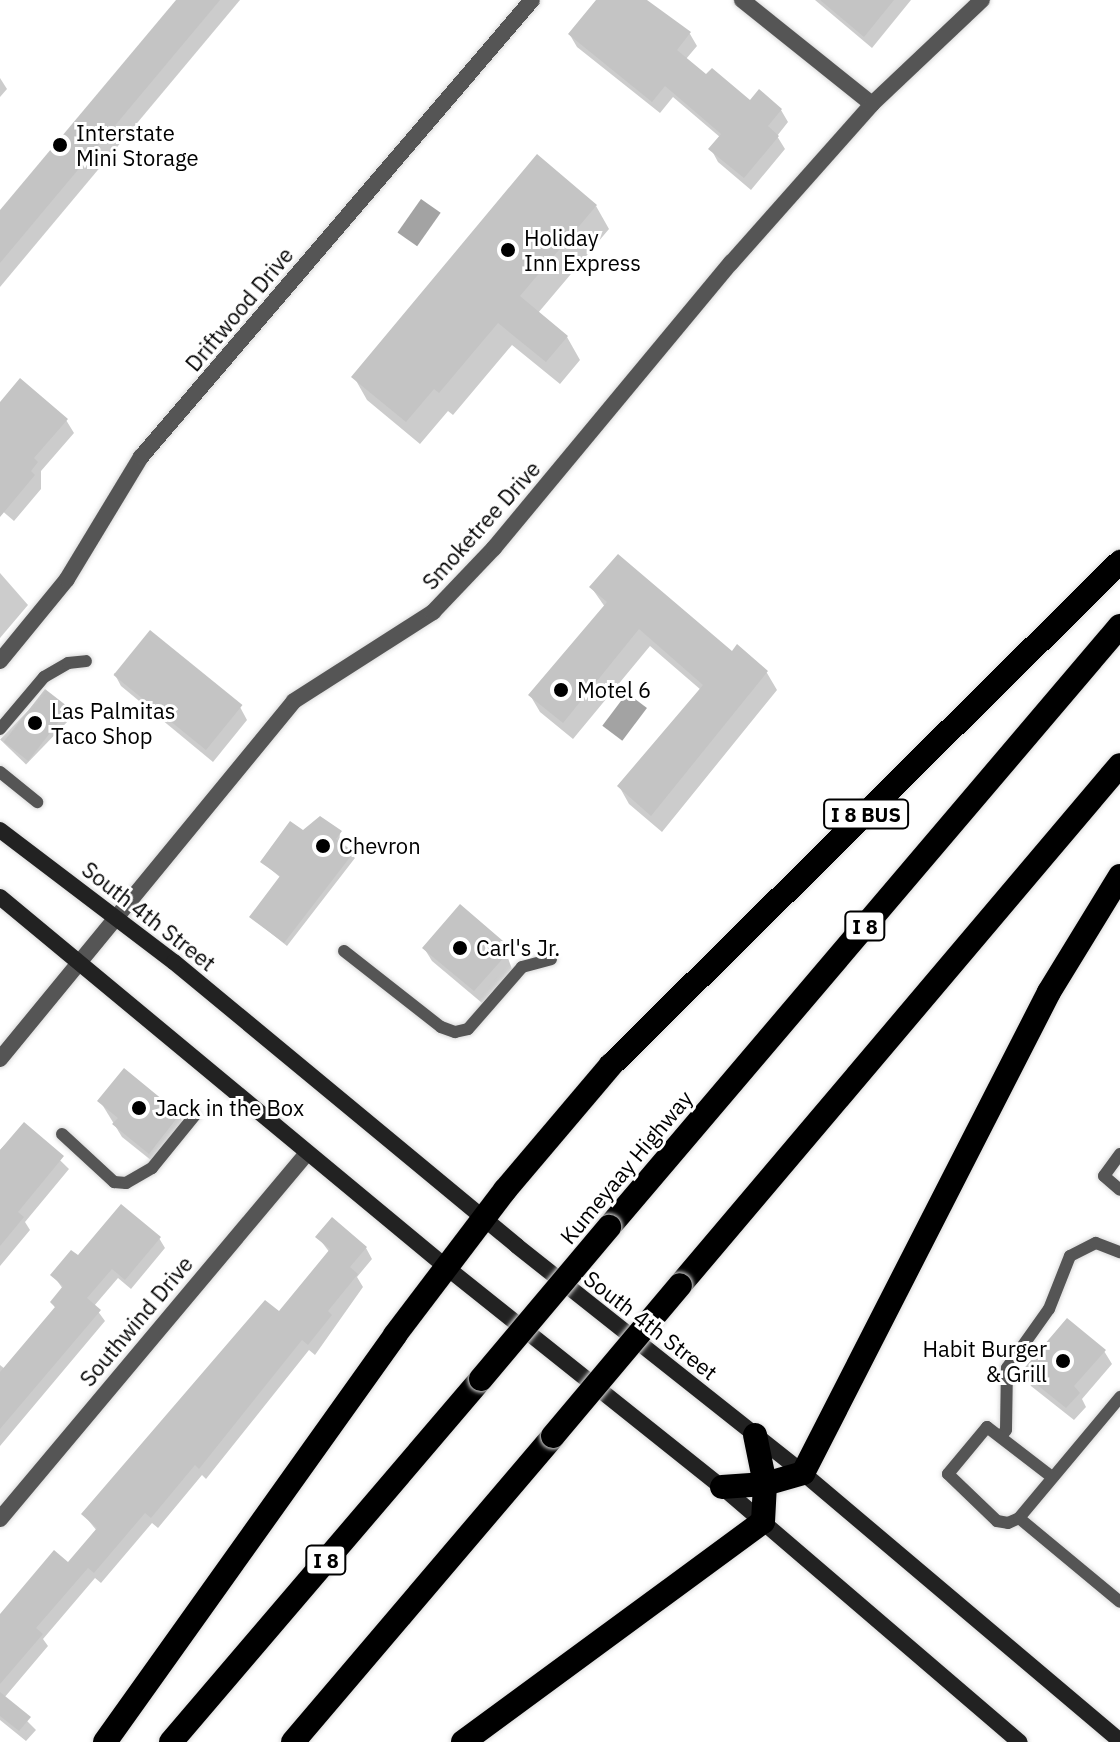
<!DOCTYPE html>
<style>
body{margin:0}
#map{position:relative;width:1120px;height:1742px;overflow:hidden;background:#fff;font-family:"IBM Plex Sans",sans-serif}
div>[style]{position:absolute}
[style*='--x']{left:calc(var(--x)*1px);top:calc(var(--y)*1px);width:calc(var(--w)*1px);rotate:calc(var(--a)*1deg)}
.water>*{inset:0;background:#a3a3a3;transform-origin:0 0}
.shadow>*{inset:0;background:#0003;transform-origin:0 0}
.building>*{inset:0;background:#c4c4c4;transform-origin:0 0}
.roads{filter:drop-shadow(0 0 2px #dbdbdb) drop-shadow(0 0 2px #dbdbdb)}
.service>*{height:12px;margin:-6px;padding:0 6px;transform-origin:6px;border-radius:6px;background:#555}
.minor>*{height:16px;margin:-8px;padding:0 8px;transform-origin:8px;border-radius:8px;background:#555}
.secondary>*{height:16px;margin:-8px;padding:0 8px;transform-origin:8px;border-radius:8px;background:#222}
.motorway>*{height:24px;margin:-12px;padding:0 12px;transform-origin:12px;border-radius:12px;background:#000}
.bridges{filter:drop-shadow(0 0 2px #dbdbdb) drop-shadow(0 0 2px #dbdbdb)}
.motorway-bridge>*{height:24px;margin:-12px;padding:0 12px;transform-origin:12px;border-radius:12px;background:#000}
.dots>*{width:22px;height:22px;translate:-50% -50%;box-sizing:border-box;border:4px solid #fff;border-radius:50%}
span{translate:-50% -50%;white-space:nowrap;text-align:center;line-height:1.15;-webkit-text-stroke:6px #fff;paint-order:stroke}
.shield-label span{padding:2px 6px;background:#fff;border:2px solid;border-radius:6px;-webkit-text-stroke-width:0}
.shield-label{font-size:20px;color:#000;font-weight:700}
.poi-label{font-size:22px;color:#000}
.left{translate:0 -50%;text-align:left}
.right{translate:-100% -50%;text-align:right}
.street-label{font-size:22px;color:#000}
</style>
<div id="map">
<div class="water">
<div style="left:421px;top:199px;width:24px;height:41px;rotate:35deg"></div>
<div style="left:627px;top:693px;width:25px;height:41px;rotate:37deg"></div>
</div>
<div class="shadow">
<div style="clip-path:polygon(179px 0,240px 0,0 287px,0 213px)"></div>
<div style="clip-path:polygon(599px 0,646px 0,690px 34px,697px 46px,686px 59px,707px 77px,750px 103px,781px 110px,788px 122px,777px 136px,785px 149px,751px 190px,718px 162px,711px 149px,721px 138px,673px 97px,660px 113px,577px 47px,570px 35px)"></div>
<div style="clip-path:polygon(815px 0,911px 0,872px 48px)"></div>
<div style="clip-path:polygon(0 78px,7px 89px,0 97px)"></div>
<div style="clip-path:polygon(596px 206px,609px 229px,538px 313px,567px 337px,580px 360px,560px 384px,512px 345px,453px 415px,448px 411px,420px 444px,367px 400px,354px 377px)"></div>
<div style="clip-path:polygon(0 405px,66px 420px,74px 433px,41px 471px,41px 489px,14px 521px,0 509px)"></div>
<div style="clip-path:polygon(0 573px,28px 605px,0 638px)"></div>
<div style="clip-path:polygon(591px 587px,732px 654px,737px 647px,767px 673px,777px 690px,662px 832px,629px 804px,619px 786px,701px 690px,650px 646px,573px 739px,540px 712px,530px 695px,605px 607px)"></div>
<div style="clip-path:polygon(114px 673px,240px 707px,247px 720px,213px 762px,121px 686px)"></div>
<div style="left:46px;top:692px;width:36px;height:66px;rotate:44deg"></div>
<div style="clip-path:polygon(303px 832px,340px 833px,339px 844px,355px 858px,287px 946px,251px 917px,281px 878px,262px 862px)"></div>
<div style="clip-path:polygon(502px 942px,512px 969px,482px 1003px,432px 961px,424px 948px)"></div>
<div style="clip-path:polygon(100px 1101px,179px 1115px,186px 1128px,157px 1165px,122px 1137px)"></div>
<div style="clip-path:polygon(24px 1125px,69px 1169px,25px 1222px,30px 1230px,0 1266px,0 1150px)"></div>
<div style="clip-path:polygon(318px 1237px,366px 1248px,372px 1259px,357px 1277px,363px 1287px,315px 1355px,309px 1350px,206px 1479px,202px 1475px,158px 1528px,152px 1523px,101px 1583px,95px 1578px,43px 1639px,48px 1646px,4px 1698px,36px 1730px,26px 1741px,0 1720px,0 1617px,68px 1565px,97px 1531px,84px 1515px,279px 1313px,330px 1253px)"></div>
<div style="clip-path:polygon(159px 1238px,165px 1248px,131px 1289px,118px 1278px,94px 1306px,105px 1321px,0 1446px,0 1365px,5px 1369px,56px 1309px,52px 1302px,63px 1289px,53px 1275px,79px 1258px)"></div>
<div style="clip-path:polygon(1104px 1351px,1112px 1364px,1082px 1399px,1086px 1407px,1074px 1420px,1031px 1386px,1024px 1373px)"></div>
</div>
<div class="building">
<div style="clip-path:polygon(176px 0,220px 0,0 263px,0 210px)"></div>
<div style="clip-path:polygon(596px 0,647px 0,691px 32px,677px 50px,706px 74px,712px 68px,750px 100px,759px 89px,782px 109px,768px 126px,779px 136px,744px 178px,708px 149px,721px 134px,665px 86px,652px 102px,568px 34px)"></div>
<div style="clip-path:polygon(820px 0,894px 0,864px 37px)"></div>
<div style="clip-path:polygon(537px 154px,597px 205px,520px 296px,568px 336px,546px 362px,498px 323px,439px 393px,434px 389px,406px 422px,351px 377px)"></div>
<div style="clip-path:polygon(20px 378px,68px 419px,34px 458px,38px 462px,31px 471px,35px 475px,0 517px,0 402px)"></div>
<div style="clip-path:polygon(618px 554px,732px 651px,737px 644px,768px 671px,651px 816px,617px 786px,703px 685px,639px 629px,563px 723px,528px 695px,607px 602px,589px 587px)"></div>
<div style="left:150px;top:630px;width:119px;height:58px;rotate:39deg"></div>
<div style="left:45px;top:689px;width:31px;height:67px;rotate:38deg"></div>
<div style="clip-path:polygon(320px 816px,342px 831px,336px 839px,354px 852px,284px 943px,249px 917px,280px 876px,260px 862px,290px 821px,303px 830px)"></div>
<div style="clip-path:polygon(460px 904px,503px 941px,498px 948px,506px 955px,474px 991px,422px 948px)"></div>
<div style="clip-path:polygon(124px 1068px,180px 1114px,149px 1154px,112px 1124px,118px 1118px,97px 1101px)"></div>
<div style="clip-path:polygon(24px 1122px,64px 1156px,18px 1212px,24px 1217px,0 1246px,0 1150px)"></div>
<div style="clip-path:polygon(121px 1204px,161px 1237px,125px 1280px,112px 1269px,87px 1298px,101px 1310px,0 1429px,0 1372px,55px 1307px,50px 1302px,63px 1286px,50px 1275px,71px 1250px,78px 1255px)"></div>
<div style="clip-path:polygon(332px 1217px,367px 1247px,350px 1267px,358px 1274px,328px 1311px,332px 1315px,308px 1345px,302px 1340px,199px 1469px,195px 1465px,151px 1518px,145px 1513px,94px 1573px,88px 1568px,36px 1628px,43px 1634px,0 1684px,0 1614px,54px 1550px,68px 1562px,97px 1528px,81px 1514px,265px 1300px,279px 1311px,330px 1249px,315px 1237px)"></div>
<div style="clip-path:polygon(1067px 1318px,1106px 1350px,1074px 1386px,1080px 1393px,1066px 1408px,1021px 1372px)"></div>
<div style="clip-path:polygon(0 1692px,31px 1717px,19px 1731px,0 1716px)"></div>
</div>
<div class="roads">
<div class="service">
<div style="--x:0;--y:729;--w:68;--a:-49.8"></div>
<div style="--x:44;--y:677;--w:28;--a:-30"></div>
<div style="--x:68;--y:663;--w:18;--a:-6"></div>
<div style="--x:0;--y:772;--w:48;--a:39"></div>
<div style="--x:344;--y:951;--w:123;--a:38.1"></div>
<div style="--x:441;--y:1027;--w:15;--a:20"></div>
<div style="--x:455;--y:1032;--w:13;--a:-13"></div>
<div style="--x:468;--y:1029;--w:82;--a:-48.9"></div>
<div style="--x:522;--y:967;--w:30;--a:-15"></div>
<div style="--x:62;--y:1134;--w:71;--a:42.7"></div>
<div style="--x:114;--y:1182;--w:12;--a:5"></div>
<div style="--x:126;--y:1183;--w:30;--a:-30"></div>
<div style="--x:152;--y:1168;--w:68;--a:-50.9"></div>
<div style="--x:1120;--y:1154;--w:27;--a:126"></div>
<div style="--x:1104;--y:1176;--w:21;--a:41"></div>
<div style="--x:1002;--y:1435;--w:6;--a:-51"></div>
<div style="--x:1006;--y:1430;--w:62;--a:-89.1"></div>
<div style="--x:1007;--y:1368;--w:72;--a:-54.6"></div>
<div style="--x:1049;--y:1309;--w:57;--a:-68.4"></div>
<div style="--x:1070;--y:1256;--w:29;--a:-27"></div>
<div style="--x:1096;--y:1243;--w:26;--a:21"></div>
<div style="--x:1052;--y:1477;--w:82;--a:-142.4"></div>
<div style="--x:987;--y:1427;--w:61;--a:129.7"></div>
<div style="--x:948;--y:1474;--w:68;--a:43.8"></div>
<div style="--x:997;--y:1521;--w:11;--a:10"></div>
<div style="--x:1008;--y:1523;--w:12;--a:-24"></div>
<div style="--x:1019;--y:1518;--w:158;--a:-50.1"></div>
<div style="--x:1019;--y:1518;--w:131;--a:39.7"></div>
</div>
<div class="minor">
<div style="--x:742;--y:0;--w:166;--a:38.7"></div>
<div style="--x:0;--y:661;--w:106;--a:-50.7"></div>
<div style="--x:67;--y:579;--w:143;--a:-58.8"></div>
<div style="--x:141;--y:457;--w:601;--a:-49.45"></div>
<div style="--x:0;--y:1059;--w:463;--a:-50.6"></div>
<div style="--x:294;--y:701;--w:165;--a:-32.6"></div>
<div style="--x:433;--y:612;--w:88;--a:-46.4"></div>
<div style="--x:494;--y:548;--w:371;--a:-50.3"></div>
<div style="--x:731;--y:263;--w:213;--a:-48.4"></div>
<div style="--x:872;--y:104;--w:151;--a:-43.4"></div>
<div style="--x:0;--y:1519;--w:478;--a:-50"></div>
</div>
<div class="secondary">
<div style="--x:0;--y:830;--w:218;--a:37.2"></div>
<div style="--x:174;--y:962;--w:445;--a:39.6"></div>
<div style="--x:517;--y:1246;--w:365;--a:38.4"></div>
<div style="--x:803;--y:1473;--w:415;--a:40.2"></div>
<div style="--x:0;--y:897;--w:579;--a:39.68"></div>
<div style="--x:446;--y:1267;--w:353;--a:38.6"></div>
<div style="--x:722;--y:1487;--w:392;--a:40.6"></div>
</div>
<div class="motorway">
<div style="--x:609;--y:1227;--w:789;--a:-49.63"></div>
<div style="--x:680;--y:1285;--w:681;--a:-49.76"></div>
<div style="--x:722;--y:1487;--w:43;--a:-4"></div>
<div style="--x:765;--y:1484;--w:40;--a:-16"></div>
<div style="--x:803;--y:1473;--w:540;--a:-62.91"></div>
<div style="--x:1049;--y:992;--w:136;--a:-58.5"></div>
<div style="--x:105;--y:1742;--w:500;--a:-54.5"></div>
<div style="--x:395;--y:1335;--w:182;--a:-52.8"></div>
<div style="--x:505;--y:1190;--w:164;--a:-49.7"></div>
<div style="--x:611;--y:1065;--w:716;--a:-44.66"></div>
<div style="--x:171;--y:1742;--w:477;--a:-49.5"></div>
<div style="--x:293;--y:1742;--w:402;--a:-49.6"></div>
<div style="--x:463;--y:1742;--w:372;--a:-36.3"></div>
<div style="--x:763;--y:1522;--w:38;--a:-87"></div>
<div style="--x:765;--y:1484;--w:50;--a:-101.5"></div>
</div>
</div>
<div class="bridges">
<div class="motorway-bridge">
<div style="--x:481;--y:1379;--w:199;--a:-49.9"></div>
<div style="--x:553;--y:1436;--w:197;--a:-49.9"></div>
</div>
</div>
<div class="dots">
<div style="left:60px;top:145px;background:#000"></div>
<div style="left:508px;top:250px;background:#000"></div>
<div style="left:561px;top:690px;background:#000"></div>
<div style="left:35px;top:723px;background:#000"></div>
<div style="left:323px;top:846px;background:#000"></div>
<div style="left:460px;top:948px;background:#000"></div>
<div style="left:139px;top:1108px;background:#000"></div>
<div style="left:1063px;top:1361px;background:#000"></div>
</div>
<div class="shield-label">
<span style="left:866px;top:814px">I 8 BUS</span>
<span style="left:865px;top:926px">I 8</span>
<span style="left:326px;top:1560px">I 8</span>
</div>
<div class="poi-label">
<span class="left" style="left:76px;top:145px">Interstate<br>Mini Storage</span>
<span class="left" style="left:524px;top:250px">Holiday<br>Inn Express</span>
<span class="left" style="left:577px;top:690px">Motel 6</span>
<span class="left" style="left:51px;top:723px">Las Palmitas<br>Taco Shop</span>
<span class="left" style="left:339px;top:846px">Chevron</span>
<span class="left" style="left:476px;top:948px">Carl's Jr.</span>
<span class="left" style="left:155px;top:1108px">Jack in the Box</span>
<span class="right" style="left:1047px;top:1361px">Habit Burger<br>&amp; Grill</span>
</div>
<div class="street-label">
<span style="left:239px;top:309px;rotate:-50deg">Driftwood Drive</span>
<span style="left:481px;top:525px;rotate:-48deg">Smoketree Drive</span>
<span style="left:149px;top:916px;rotate:38deg">South 4th Street</span>
<span style="left:626px;top:1167px;rotate:-50deg">Kumeyaay Highway</span>
<span style="left:136px;top:1321px;rotate:-50deg">Southwind Drive</span>
<span style="left:651px;top:1325px;rotate:38deg">South 4th Street</span>
</div>
</div>
